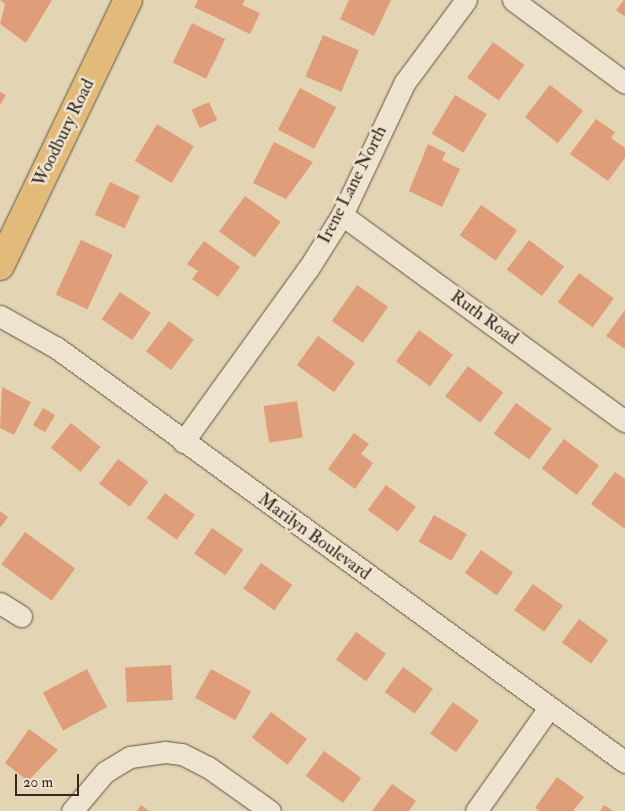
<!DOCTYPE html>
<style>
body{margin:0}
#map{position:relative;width:625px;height:811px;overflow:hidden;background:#e3d4b3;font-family:"IM FELL Double Pica",serif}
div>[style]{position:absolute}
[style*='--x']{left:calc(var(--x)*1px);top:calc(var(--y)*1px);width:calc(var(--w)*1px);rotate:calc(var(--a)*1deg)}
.building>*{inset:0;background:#df9e79;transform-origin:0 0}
.roads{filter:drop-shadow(0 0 1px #605443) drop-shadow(0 0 1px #605443)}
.minor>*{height:21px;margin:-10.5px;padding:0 10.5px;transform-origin:10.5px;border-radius:10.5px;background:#ede3ce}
.major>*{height:28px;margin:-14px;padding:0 14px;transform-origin:14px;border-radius:14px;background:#e2ba7a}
span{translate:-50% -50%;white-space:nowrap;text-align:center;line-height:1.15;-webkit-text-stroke:5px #ede3ce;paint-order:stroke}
.street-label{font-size:18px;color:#34291e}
.scale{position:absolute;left:15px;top:774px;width:64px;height:22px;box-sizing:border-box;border:2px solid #34291e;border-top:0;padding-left:6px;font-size:15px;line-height:18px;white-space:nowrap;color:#34291e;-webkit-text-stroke:4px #ede3ce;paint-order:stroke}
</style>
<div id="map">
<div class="building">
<div style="clip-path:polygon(0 0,52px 0,26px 43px,0 24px,5px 4px)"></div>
<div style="clip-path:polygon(198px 0,245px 0,242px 5px,260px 13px,250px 34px,194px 7px)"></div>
<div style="clip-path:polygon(349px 0,391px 0,374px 36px,340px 19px)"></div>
<div style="clip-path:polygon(624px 0,625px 0,625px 17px,616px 10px)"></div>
<div style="left:192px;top:23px;width:37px;height:44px;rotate:26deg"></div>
<div style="left:323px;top:35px;width:39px;height:45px;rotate:23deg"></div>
<div style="left:493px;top:42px;width:39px;height:44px;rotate:36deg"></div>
<div style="left:550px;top:85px;width:42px;height:41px;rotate:38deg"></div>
<div style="left:300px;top:88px;width:41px;height:47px;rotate:28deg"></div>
<div style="clip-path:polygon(0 92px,6px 95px,0 105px)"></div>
<div style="left:455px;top:95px;width:37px;height:45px;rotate:31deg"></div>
<div style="left:209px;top:102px;width:20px;height:19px;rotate:66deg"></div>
<div style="clip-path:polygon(596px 119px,615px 132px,611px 138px,625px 148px,625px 158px,608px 181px,570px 154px)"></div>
<div style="left:157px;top:124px;width:43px;height:43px;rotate:31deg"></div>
<div style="clip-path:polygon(274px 142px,313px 162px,286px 199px,253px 183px)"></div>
<div style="clip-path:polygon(428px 144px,446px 153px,442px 160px,460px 169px,442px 207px,409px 191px)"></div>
<div style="left:110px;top:182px;width:33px;height:36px;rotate:25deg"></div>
<div style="left:245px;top:196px;width:44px;height:44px;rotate:36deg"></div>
<div style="left:481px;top:205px;width:44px;height:37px;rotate:35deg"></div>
<div style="left:81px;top:240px;width:35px;height:60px;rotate:25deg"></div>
<div style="left:529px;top:240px;width:44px;height:37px;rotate:37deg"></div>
<div style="clip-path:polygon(204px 241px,240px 267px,218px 297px,192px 279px,198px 271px,187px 264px)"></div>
<div style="left:579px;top:273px;width:43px;height:36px;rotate:36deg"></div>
<div style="left:357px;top:285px;width:38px;height:44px;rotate:35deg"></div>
<div style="left:120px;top:292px;width:37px;height:33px;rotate:34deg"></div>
<div style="clip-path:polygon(625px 310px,625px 349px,606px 336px)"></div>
<div style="left:169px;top:321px;width:31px;height:38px;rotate:37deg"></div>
<div style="left:419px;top:330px;width:42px;height:39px;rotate:36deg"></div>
<div style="left:318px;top:336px;width:46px;height:36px;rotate:36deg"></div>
<div style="left:468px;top:366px;width:44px;height:38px;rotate:37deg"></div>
<div style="clip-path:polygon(2px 387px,31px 402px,14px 435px,0 428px)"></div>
<div style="left:297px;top:401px;width:37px;height:34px;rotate:81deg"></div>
<div style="left:516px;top:403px;width:44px;height:38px;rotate:36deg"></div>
<div style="left:43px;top:408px;width:14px;height:20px;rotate:30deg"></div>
<div style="left:71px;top:423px;width:38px;height:32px;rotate:39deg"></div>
<div style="clip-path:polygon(354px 433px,369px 444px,361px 454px,373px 463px,355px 489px,328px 469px)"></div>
<div style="left:564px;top:439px;width:44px;height:37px;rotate:37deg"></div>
<div style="left:118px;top:459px;width:38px;height:31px;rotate:37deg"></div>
<div style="clip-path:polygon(615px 472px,625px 479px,625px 529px,591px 504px)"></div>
<div style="left:386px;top:485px;width:37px;height:31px;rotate:36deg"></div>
<div style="left:165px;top:493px;width:37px;height:31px;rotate:36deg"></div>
<div style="clip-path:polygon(0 511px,8px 517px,0 528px)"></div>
<div style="left:434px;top:515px;width:38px;height:31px;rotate:30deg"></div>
<div style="left:212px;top:528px;width:38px;height:31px;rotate:35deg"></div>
<div style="left:25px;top:532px;width:62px;height:40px;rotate:36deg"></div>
<div style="left:481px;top:550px;width:39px;height:28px;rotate:35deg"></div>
<div style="left:261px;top:563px;width:38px;height:31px;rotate:35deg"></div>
<div style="left:533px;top:584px;width:37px;height:32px;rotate:36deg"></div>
<div style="left:579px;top:619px;width:36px;height:29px;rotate:36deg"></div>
<div style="left:356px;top:632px;width:37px;height:34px;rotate:36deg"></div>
<div style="left:171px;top:665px;width:35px;height:46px;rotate:87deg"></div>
<div style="left:403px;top:667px;width:37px;height:31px;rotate:36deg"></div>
<div style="left:87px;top:669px;width:43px;height:50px;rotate:62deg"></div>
<div style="left:211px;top:669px;width:46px;height:33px;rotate:29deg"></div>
<div style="left:453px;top:702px;width:32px;height:39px;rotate:36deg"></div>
<div style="left:271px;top:712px;width:45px;height:32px;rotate:37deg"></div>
<div style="clip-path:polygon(29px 729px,58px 750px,28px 781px,5px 763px)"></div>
<div style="left:324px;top:751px;width:46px;height:31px;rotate:36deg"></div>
<div style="clip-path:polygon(557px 777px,584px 797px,573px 811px,540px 811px,535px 808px)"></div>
<div style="clip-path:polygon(392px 784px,416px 801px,409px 811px,372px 811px)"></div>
<div style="clip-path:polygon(141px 805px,149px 811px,137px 811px)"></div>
<div style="clip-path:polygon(604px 805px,613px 811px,600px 811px)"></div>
</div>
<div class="roads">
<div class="minor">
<div style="--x:513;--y:0;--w:139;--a:36.5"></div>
<div style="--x:342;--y:215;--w:350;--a:36.1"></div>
<div style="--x:0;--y:316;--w:65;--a:29.3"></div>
<div style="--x:57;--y:348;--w:703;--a:36.09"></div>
<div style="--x:183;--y:442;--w:213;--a:-54.2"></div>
<div style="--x:308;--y:269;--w:64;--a:-57.8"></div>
<div style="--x:342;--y:215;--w:147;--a:-64.7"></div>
<div style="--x:405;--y:82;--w:102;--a:-53.4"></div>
<div style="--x:0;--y:603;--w:25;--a:32"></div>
<div style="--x:72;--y:811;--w:51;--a:-49.8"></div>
<div style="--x:105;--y:772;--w:29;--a:-31"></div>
<div style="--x:130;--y:757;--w:35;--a:-8"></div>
<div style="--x:165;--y:752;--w:17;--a:7"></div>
<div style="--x:182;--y:754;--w:29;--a:27"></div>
<div style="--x:208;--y:767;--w:76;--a:35.4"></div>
<div style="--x:476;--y:811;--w:126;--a:-54.7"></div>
</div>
<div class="major">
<div style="--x:0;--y:266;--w:295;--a:-64.3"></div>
</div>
</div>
<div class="street-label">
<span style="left:64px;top:133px;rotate:-64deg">Woodbury Road</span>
<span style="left:353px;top:185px;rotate:-63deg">Irene Lane North</span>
<span style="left:484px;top:318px;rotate:36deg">Ruth Road</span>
<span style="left:314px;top:537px;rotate:36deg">Marilyn Boulevard</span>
</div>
<div class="scale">20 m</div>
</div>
